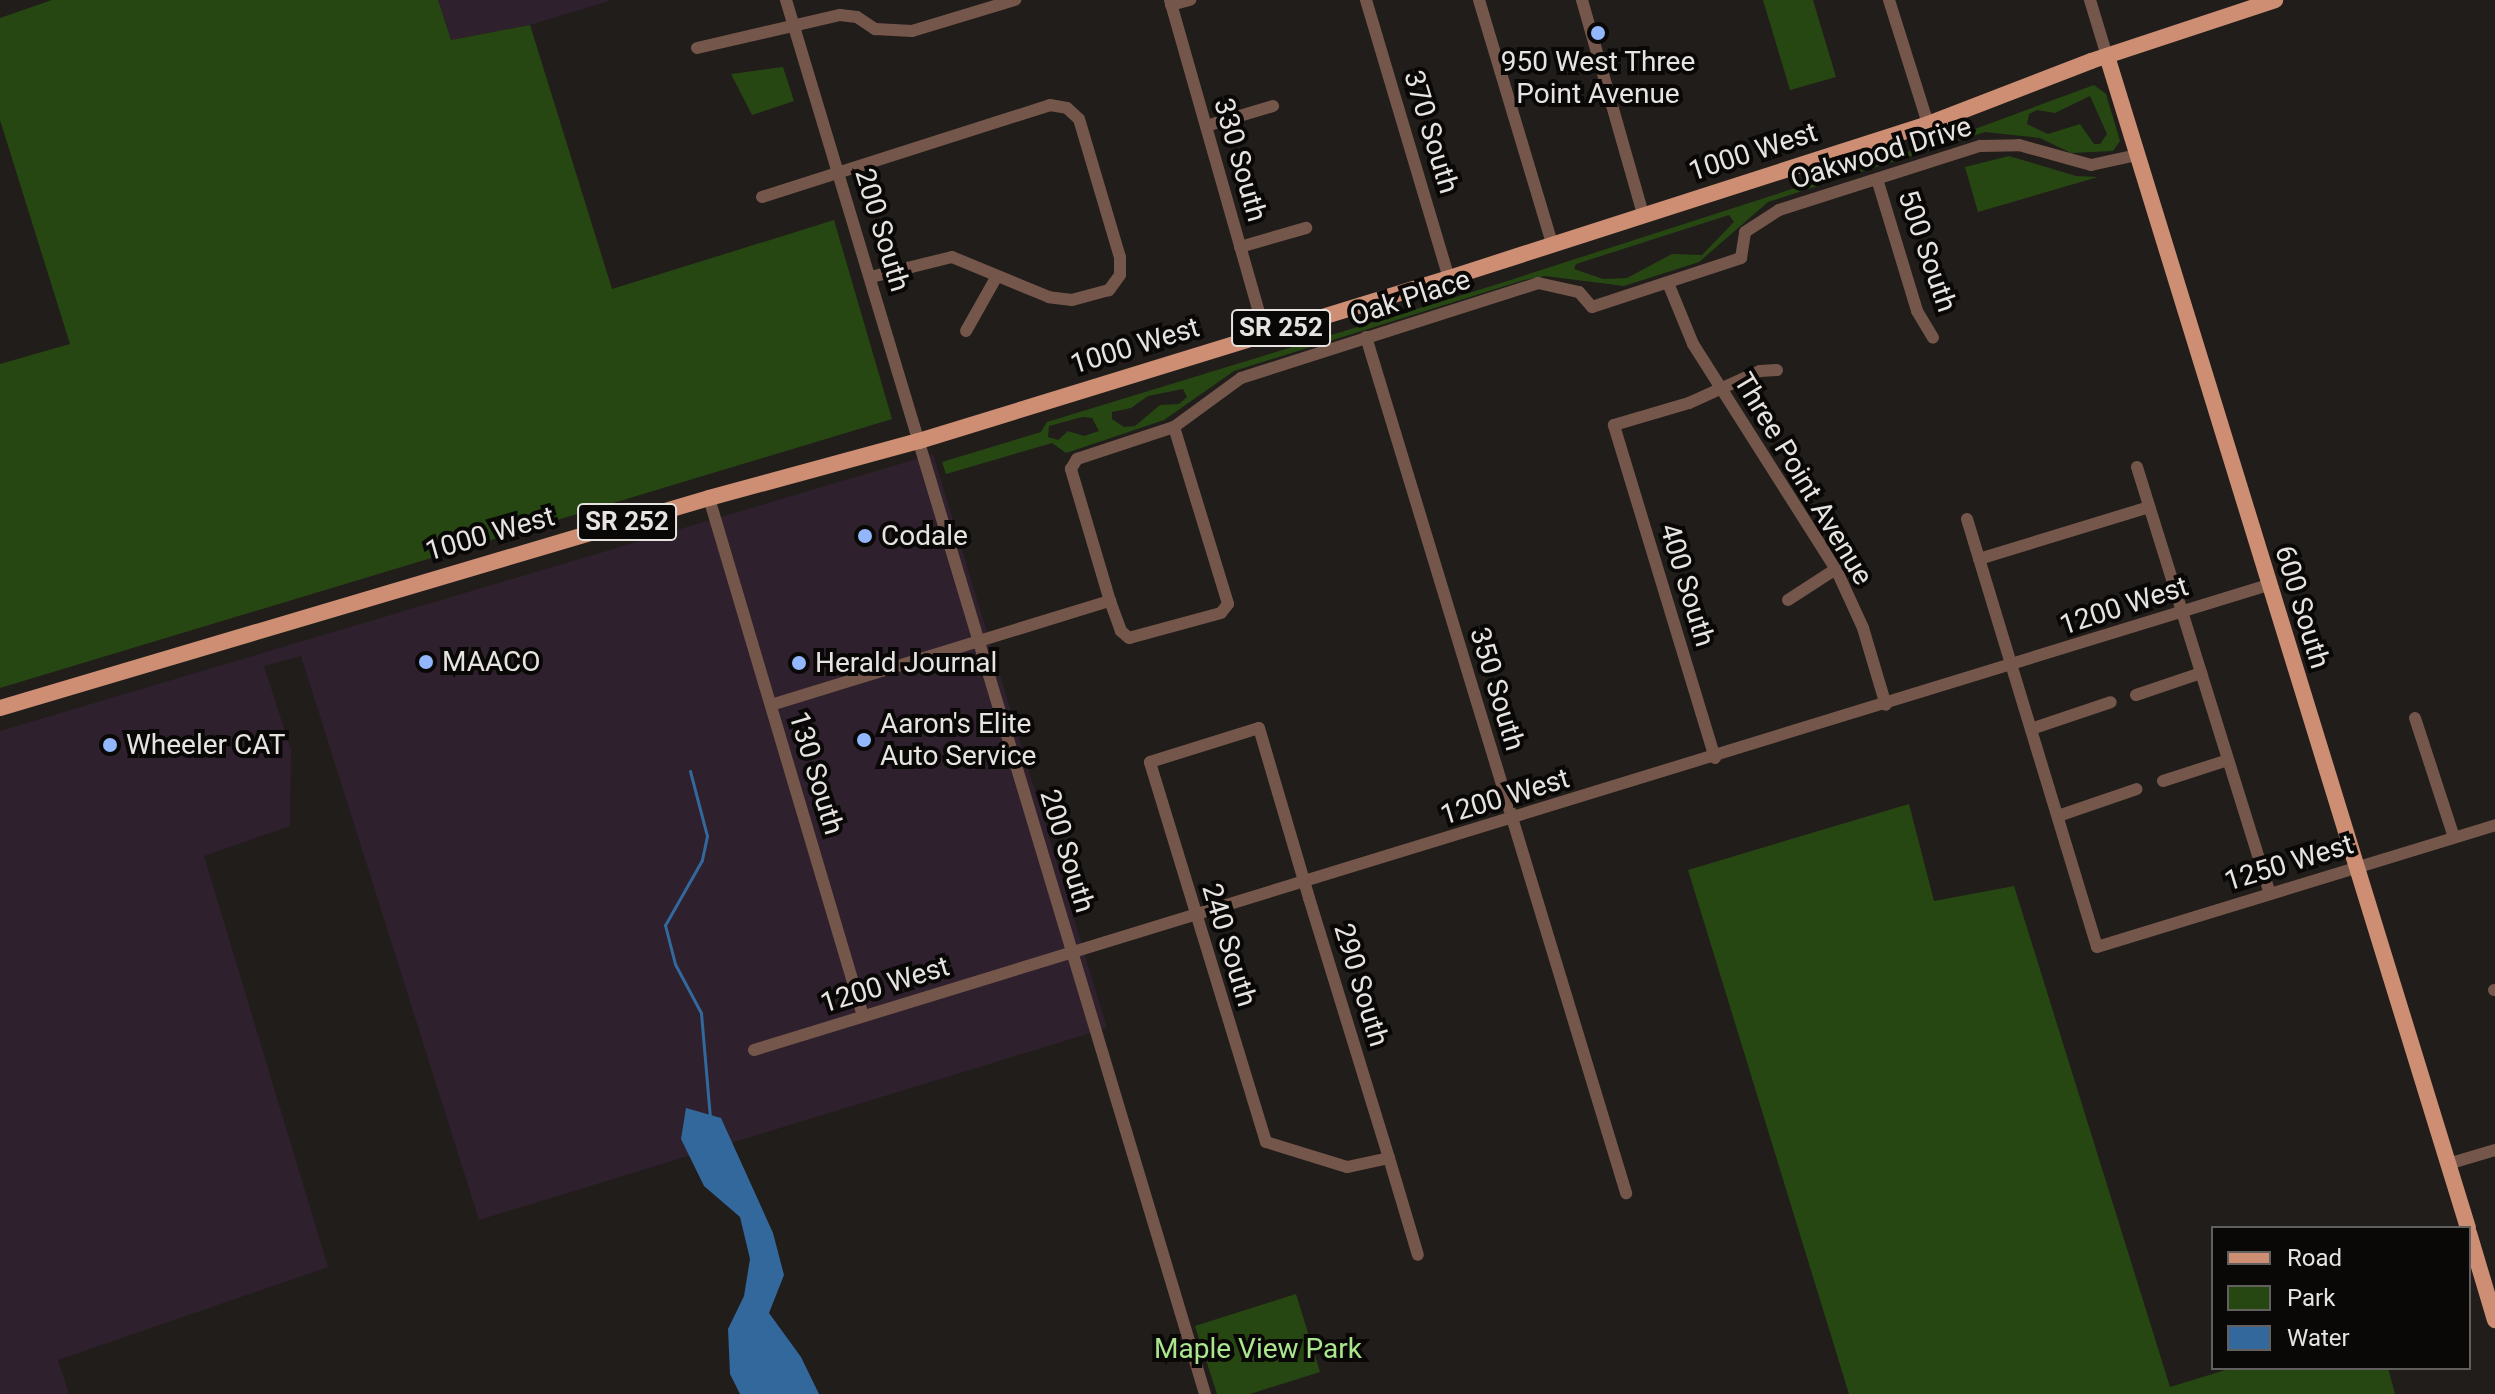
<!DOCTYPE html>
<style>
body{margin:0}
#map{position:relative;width:2495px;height:1394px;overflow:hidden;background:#211d1a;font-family:Roboto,sans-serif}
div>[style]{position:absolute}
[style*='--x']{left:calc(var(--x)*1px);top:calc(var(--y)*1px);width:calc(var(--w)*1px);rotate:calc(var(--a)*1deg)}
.commercial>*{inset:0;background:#2e202c}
.green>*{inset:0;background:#274712}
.water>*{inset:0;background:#33689c}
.stream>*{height:3px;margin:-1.5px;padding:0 1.5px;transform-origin:1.5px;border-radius:1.5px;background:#33689c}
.minor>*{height:12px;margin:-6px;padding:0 6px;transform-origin:6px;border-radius:6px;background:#75564a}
.major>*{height:16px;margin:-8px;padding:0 8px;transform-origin:8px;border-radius:8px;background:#cd8e74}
.dots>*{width:22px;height:22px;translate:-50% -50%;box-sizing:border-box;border:4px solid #090807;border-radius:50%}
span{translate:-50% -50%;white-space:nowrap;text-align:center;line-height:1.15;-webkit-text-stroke:8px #090807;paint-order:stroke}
.shield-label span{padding:2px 6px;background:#090807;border:2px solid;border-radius:6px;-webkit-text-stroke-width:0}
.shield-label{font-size:26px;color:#e6e3e1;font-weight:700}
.poi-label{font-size:28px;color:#e6e3e1}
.left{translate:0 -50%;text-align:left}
.street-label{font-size:28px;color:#e6e3e1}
.park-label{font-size:28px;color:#abe58e}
.legend{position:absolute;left:2211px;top:1226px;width:260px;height:144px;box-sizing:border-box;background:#090807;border:2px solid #61605e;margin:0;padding:10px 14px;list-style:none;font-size:24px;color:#e6e3e1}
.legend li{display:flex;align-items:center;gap:16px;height:40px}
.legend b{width:40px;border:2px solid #61605e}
</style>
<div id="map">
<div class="commercial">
<div style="clip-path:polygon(438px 0,612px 0,530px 25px,451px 40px)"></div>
<div style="clip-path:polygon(933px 454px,1107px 1028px,479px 1220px,301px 656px,264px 666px,291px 750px,290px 826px,204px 856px,328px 1267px,58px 1360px,69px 1394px,0 1394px,0 731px)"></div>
</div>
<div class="green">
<div style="clip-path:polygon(52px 0,438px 0,451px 40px,530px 25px,612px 289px,834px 220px,892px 419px,0 688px,0 364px,70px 344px,0 120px,0 18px)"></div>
<div style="clip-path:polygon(1763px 0,1813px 0,1836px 77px,1790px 90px)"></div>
<div style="clip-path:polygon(783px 67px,794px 101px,752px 115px,731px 74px)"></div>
<div style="clip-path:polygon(evenodd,2094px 85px,2106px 94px,2120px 141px,2113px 151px,2071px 153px,2040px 138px,1985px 132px,1768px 202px,1699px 262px,1624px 286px,1545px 276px,1524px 280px,1234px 371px,1164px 420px,1066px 453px,1052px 443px,946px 474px,942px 462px,1041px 432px,1047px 422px,1498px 284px,1953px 137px,2094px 85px,2090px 96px,2107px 134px,2100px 144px,2094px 144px,2080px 124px,2048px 134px,2027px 124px,2029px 114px,2037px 110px,2055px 113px,2090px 96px,2094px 85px,1729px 215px,1734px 222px,1702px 255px,1672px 254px,1627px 278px,1603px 279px,1574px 269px,1576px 264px,1729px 215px,2094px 85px,1183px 389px,1187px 397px,1179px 404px,1160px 405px,1135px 426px,1124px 427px,1112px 419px,1112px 412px,1131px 408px,1148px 396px,1183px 389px,2094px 85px,1082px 417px,1092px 418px,1099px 431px,1084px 436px,1068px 431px,1058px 440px,1048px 437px,1049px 426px,1082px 417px)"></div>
<div style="clip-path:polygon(2009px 156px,2076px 176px,2098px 177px,1978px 212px,1965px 167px)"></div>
<div style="clip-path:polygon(1909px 804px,1934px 901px,2014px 886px,2170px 1387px,2232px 1368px,2388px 1368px,2395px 1394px,1849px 1394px,1688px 870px)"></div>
<div style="clip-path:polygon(1296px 1294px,1320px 1372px,1250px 1394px,1217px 1394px,1195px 1326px)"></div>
</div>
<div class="water">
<div style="clip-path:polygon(686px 1108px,721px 1118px,773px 1233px,784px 1275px,769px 1313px,801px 1357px,819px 1394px,740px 1394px,730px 1374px,728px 1329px,744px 1296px,750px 1259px,740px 1217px,704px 1186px,681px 1139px)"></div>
</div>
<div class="stream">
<div style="--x:690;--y:771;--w:67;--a:75.3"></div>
<div style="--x:707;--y:836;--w:25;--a:102"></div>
<div style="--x:702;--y:860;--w:75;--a:119.6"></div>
<div style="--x:665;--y:925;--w:40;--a:75.6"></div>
<div style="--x:675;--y:964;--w:55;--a:62"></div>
<div style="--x:701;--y:1013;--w:105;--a:85.1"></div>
</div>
<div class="minor">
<div style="--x:786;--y:0;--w:1456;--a:73.27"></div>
<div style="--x:1170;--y:0;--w:346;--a:74.1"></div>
<div style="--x:1366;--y:0;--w:290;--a:73.4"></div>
<div style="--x:1479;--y:0;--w:254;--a:73.3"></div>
<div style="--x:1582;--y:0;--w:223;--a:74.1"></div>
<div style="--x:1889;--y:0;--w:130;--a:72.5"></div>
<div style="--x:2090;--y:0;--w:59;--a:73.1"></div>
<div style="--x:1171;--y:5;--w:20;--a:-15"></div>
<div style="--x:697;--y:48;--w:147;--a:-13"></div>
<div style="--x:840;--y:15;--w:17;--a:7"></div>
<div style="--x:857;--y:17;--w:22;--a:34"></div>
<div style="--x:875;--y:29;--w:37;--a:3"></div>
<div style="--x:912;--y:31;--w:108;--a:-16.8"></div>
<div style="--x:1206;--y:126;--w:70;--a:-16.6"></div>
<div style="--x:1877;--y:179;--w:138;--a:73.1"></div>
<div style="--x:1917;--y:311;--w:31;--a:59"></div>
<div style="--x:762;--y:197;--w:302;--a:-17.7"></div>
<div style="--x:1050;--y:105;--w:17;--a:10"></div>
<div style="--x:1067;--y:108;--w:16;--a:43"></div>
<div style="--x:1079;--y:119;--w:144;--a:73.5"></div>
<div style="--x:1120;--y:257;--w:18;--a:90"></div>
<div style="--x:1120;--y:275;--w:19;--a:126"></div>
<div style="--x:1109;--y:290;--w:38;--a:165"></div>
<div style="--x:1072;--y:300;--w:23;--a:-173"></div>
<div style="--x:1049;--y:297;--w:105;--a:-157.6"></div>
<div style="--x:952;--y:257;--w:83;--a:166.1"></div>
<div style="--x:1240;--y:247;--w:69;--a:-16.1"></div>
<div style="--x:1668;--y:283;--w:66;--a:67.7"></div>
<div style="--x:1693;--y:344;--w:267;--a:57.6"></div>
<div style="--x:1836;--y:569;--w:65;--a:65.4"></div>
<div style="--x:1863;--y:628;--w:80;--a:73.4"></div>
<div style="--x:966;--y:331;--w:63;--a:-60.6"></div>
<div style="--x:1366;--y:337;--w:895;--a:73.1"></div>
<div style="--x:1174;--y:427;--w:83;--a:-36.2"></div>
<div style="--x:1241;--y:378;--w:312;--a:-17.7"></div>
<div style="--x:1538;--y:283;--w:42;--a:12.4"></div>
<div style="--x:1579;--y:292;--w:20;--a:49"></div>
<div style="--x:1592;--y:307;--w:157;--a:-18.2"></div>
<div style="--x:1741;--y:258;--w:26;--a:-81"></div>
<div style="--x:1745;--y:232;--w:40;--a:-32.9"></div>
<div style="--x:1779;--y:210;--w:211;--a:-17.7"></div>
<div style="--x:1980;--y:146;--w:39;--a:-1"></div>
<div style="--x:2019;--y:145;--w:75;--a:15.5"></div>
<div style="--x:2091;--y:165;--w:47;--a:-12.3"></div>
<div style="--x:1174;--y:427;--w:185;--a:73"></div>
<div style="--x:1228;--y:604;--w:11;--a:128"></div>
<div style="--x:1221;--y:613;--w:95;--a:164.8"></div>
<div style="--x:1129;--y:638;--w:11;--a:-139"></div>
<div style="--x:1121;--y:631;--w:32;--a:-110"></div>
<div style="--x:1110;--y:601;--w:138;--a:-106.5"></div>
<div style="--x:1071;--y:469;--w:12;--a:-59"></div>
<div style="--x:1077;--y:459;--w:102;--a:-18.3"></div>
<div style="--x:2137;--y:467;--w:447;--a:72.7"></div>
<div style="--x:709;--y:498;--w:540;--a:73.44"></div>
<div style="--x:1967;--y:519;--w:447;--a:73.1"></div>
<div style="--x:2097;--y:947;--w:416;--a:-17"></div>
<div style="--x:1979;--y:559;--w:178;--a:-17"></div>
<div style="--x:1788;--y:600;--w:57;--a:-32.9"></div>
<div style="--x:2136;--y:695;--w:69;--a:-18.7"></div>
<div style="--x:771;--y:705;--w:355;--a:-17.1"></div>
<div style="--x:2415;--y:718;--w:125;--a:71.9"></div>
<div style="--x:2031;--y:729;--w:84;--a:-18.6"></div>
<div style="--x:1715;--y:758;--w:348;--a:-106.9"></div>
<div style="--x:1614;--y:425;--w:78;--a:-16.3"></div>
<div style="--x:1689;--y:403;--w:78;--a:-24.3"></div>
<div style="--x:1760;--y:371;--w:17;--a:-3"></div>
<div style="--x:2163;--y:781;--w:68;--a:-17.9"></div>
<div style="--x:2058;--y:816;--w:83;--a:-18.9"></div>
<div style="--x:2494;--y:990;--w:1;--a:0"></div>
<div style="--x:754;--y:1050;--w:1584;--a:-17.07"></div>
<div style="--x:1389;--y:1158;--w:43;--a:167.9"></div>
<div style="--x:1347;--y:1167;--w:85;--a:-162.8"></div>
<div style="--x:1266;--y:1142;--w:397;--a:-107"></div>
<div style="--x:1150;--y:762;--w:114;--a:-17.3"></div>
<div style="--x:1259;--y:728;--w:177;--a:73.6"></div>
<div style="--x:1309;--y:898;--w:272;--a:72.9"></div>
<div style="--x:1389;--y:1158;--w:101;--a:73.4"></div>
<div style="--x:2448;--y:1164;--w:49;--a:-16.6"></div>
</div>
<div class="major">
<div style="--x:2107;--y:56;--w:1226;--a:72.88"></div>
<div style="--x:0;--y:708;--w:739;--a:-16.5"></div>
<div style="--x:709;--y:498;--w:218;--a:-15.2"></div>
<div style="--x:919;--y:441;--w:554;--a:-17.1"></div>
<div style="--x:1449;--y:278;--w:503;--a:-17.82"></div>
<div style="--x:1928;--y:124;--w:175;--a:-21.1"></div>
<div style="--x:2091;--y:61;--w:194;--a:-18.3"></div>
<div style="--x:2469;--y:1233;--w:91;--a:73.4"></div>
</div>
<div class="dots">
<div style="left:1598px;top:33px;background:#92b7fd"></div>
<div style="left:865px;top:536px;background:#92b7fd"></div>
<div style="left:426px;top:662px;background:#92b7fd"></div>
<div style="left:799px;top:663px;background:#92b7fd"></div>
<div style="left:864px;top:740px;background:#92b7fd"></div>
<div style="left:110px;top:745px;background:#92b7fd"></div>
</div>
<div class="shield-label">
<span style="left:1281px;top:328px">SR 252</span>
<span style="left:627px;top:522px">SR 252</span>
</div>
<div class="poi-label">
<span style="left:1598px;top:78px">950 West Three<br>Point Avenue</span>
<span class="left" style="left:881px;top:536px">Codale</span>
<span class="left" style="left:442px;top:662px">MAACO</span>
<span class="left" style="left:815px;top:663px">Herald Journal</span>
<span class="left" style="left:880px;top:740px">Aaron's Elite<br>Auto Service</span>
<span class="left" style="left:126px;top:745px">Wheeler CAT</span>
</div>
<div class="street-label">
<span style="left:1431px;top:132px;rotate:73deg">370 South</span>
<span style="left:1753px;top:152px;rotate:-18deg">1000 West</span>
<span style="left:1881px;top:153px;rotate:-17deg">Oakwood Drive</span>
<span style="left:1240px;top:160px;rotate:74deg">330 South</span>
<span style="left:882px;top:230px;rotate:73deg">200 South</span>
<span style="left:1927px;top:251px;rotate:71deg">500 South</span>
<span style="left:1410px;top:298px;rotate:-18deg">Oak Place</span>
<span style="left:1135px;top:346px;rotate:-17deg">1000 West</span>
<span style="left:1803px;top:479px;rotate:59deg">Three Point Avenue</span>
<span style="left:490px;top:534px;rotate:-16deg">1000 West</span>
<span style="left:1687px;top:585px;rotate:73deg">400 South</span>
<span style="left:2124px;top:606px;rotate:-18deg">1200 West</span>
<span style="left:2302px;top:607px;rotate:73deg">600 South</span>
<span style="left:1497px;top:689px;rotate:73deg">350 South</span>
<span style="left:816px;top:773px;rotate:73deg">130 South</span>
<span style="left:1505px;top:797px;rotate:-17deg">1200 West</span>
<span style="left:1067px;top:851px;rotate:73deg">200 South</span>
<span style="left:2289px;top:863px;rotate:-17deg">1250 West</span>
<span style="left:1229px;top:945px;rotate:73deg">240 South</span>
<span style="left:885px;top:985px;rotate:-17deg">1200 West</span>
<span style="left:1361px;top:985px;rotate:73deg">290 South</span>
</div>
<div class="park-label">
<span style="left:1258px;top:1349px">Maple View Park</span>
</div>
<ul class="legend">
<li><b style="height:10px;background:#cd8e74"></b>Road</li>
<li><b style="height:22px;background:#274712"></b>Park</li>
<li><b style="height:22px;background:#33689c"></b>Water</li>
</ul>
</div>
